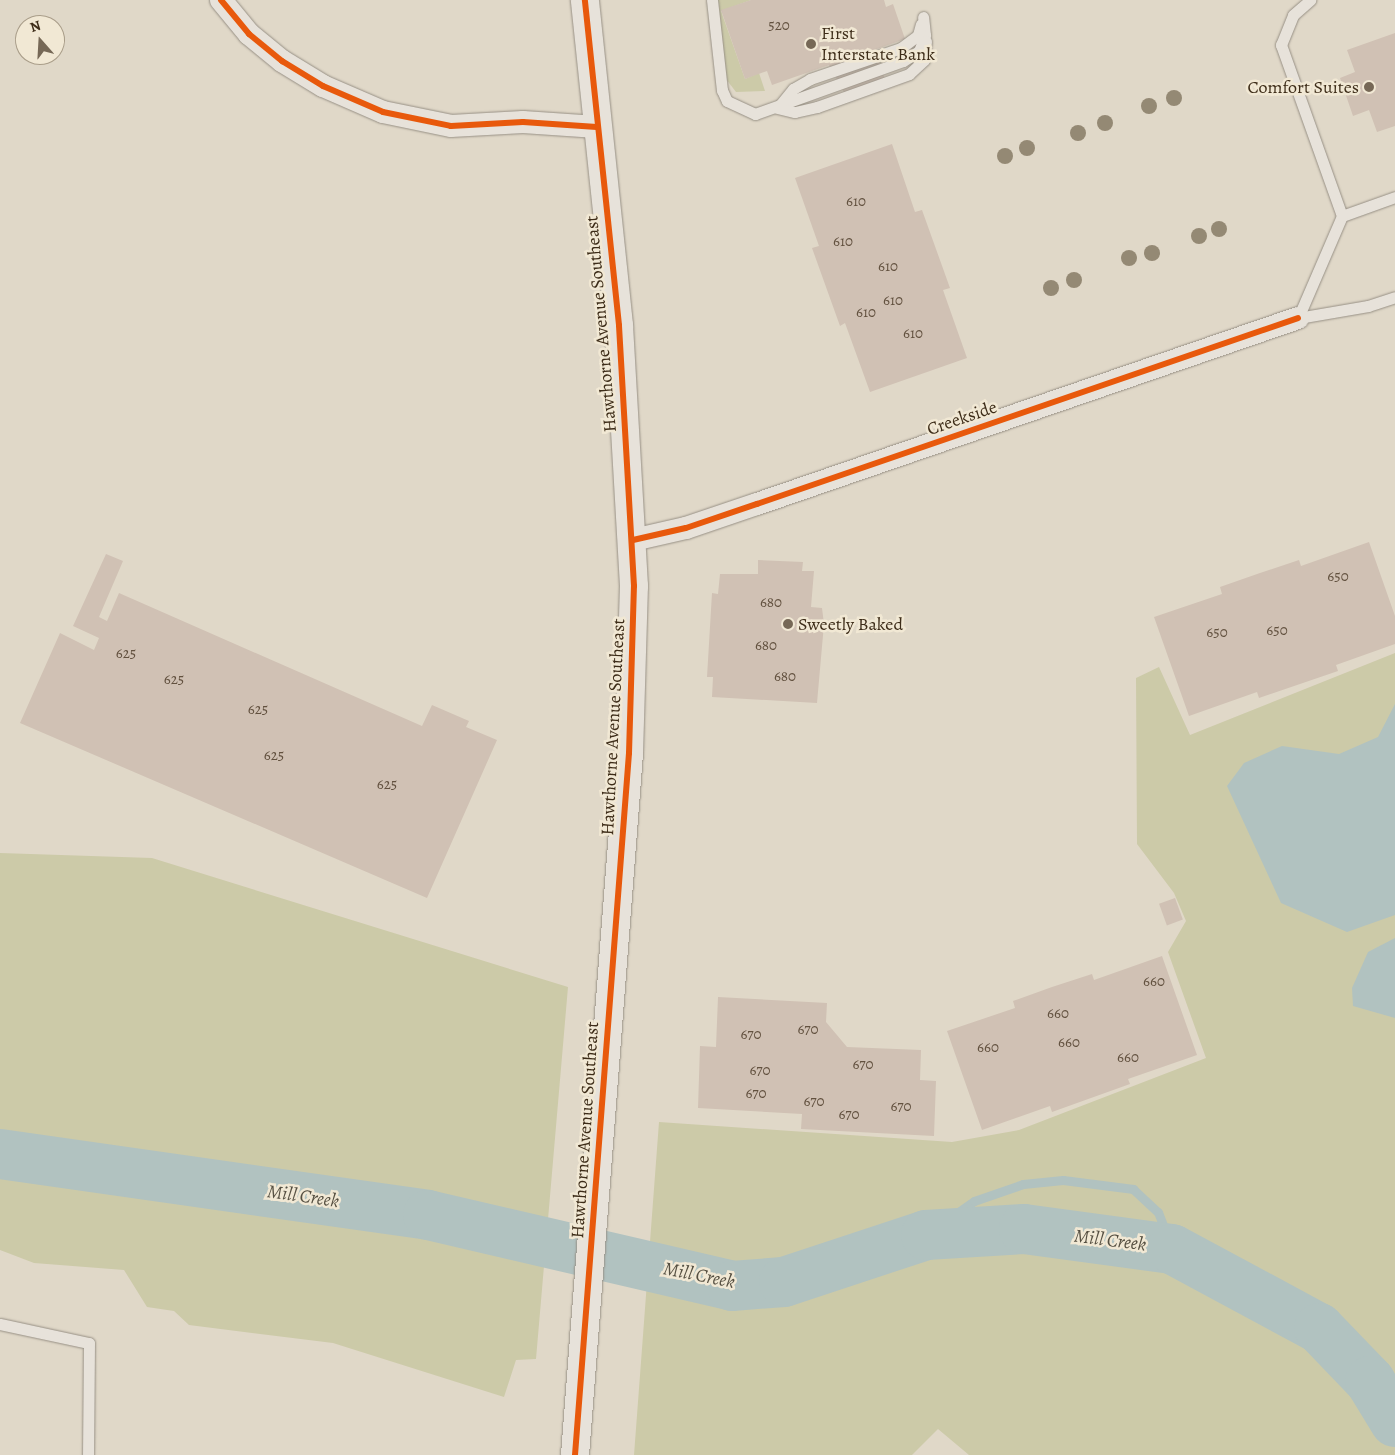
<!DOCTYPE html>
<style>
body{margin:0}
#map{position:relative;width:1395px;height:1455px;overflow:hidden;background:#e0d8c8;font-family:Alegreya,serif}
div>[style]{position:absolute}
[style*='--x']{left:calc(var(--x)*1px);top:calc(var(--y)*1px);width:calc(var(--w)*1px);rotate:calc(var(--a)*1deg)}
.green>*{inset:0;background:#cccaa8}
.water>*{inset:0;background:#b1c2c0}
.stream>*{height:9px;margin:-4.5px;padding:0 4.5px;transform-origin:4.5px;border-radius:4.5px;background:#b1c2c0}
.river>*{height:50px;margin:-25px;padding:0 25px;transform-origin:25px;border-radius:25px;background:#b1c2c0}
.building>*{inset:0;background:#d0c1b4;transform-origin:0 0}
.roads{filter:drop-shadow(0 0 1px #979085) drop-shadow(0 0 1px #979085)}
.lane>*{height:11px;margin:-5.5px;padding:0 5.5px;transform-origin:5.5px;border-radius:5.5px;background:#e7e2da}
.street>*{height:22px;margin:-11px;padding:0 11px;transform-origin:11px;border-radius:11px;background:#e7e2da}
.secondary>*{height:28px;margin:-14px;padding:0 14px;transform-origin:14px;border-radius:14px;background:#e7e2da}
.cycleway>*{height:6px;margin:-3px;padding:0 3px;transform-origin:3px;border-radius:3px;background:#e8590c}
.trees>*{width:16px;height:16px;margin:-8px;border-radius:50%;background:#948974}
.dots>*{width:14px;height:14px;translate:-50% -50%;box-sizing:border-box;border:2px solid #f1e8d4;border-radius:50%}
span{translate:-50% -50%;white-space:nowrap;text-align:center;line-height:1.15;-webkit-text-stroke:5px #f1e8d4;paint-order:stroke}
.number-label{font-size:15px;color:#62513f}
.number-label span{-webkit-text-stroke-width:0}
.poi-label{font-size:18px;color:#3d2c18}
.left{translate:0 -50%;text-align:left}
.right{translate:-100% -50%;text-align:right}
.street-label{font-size:18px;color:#3d2c18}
.water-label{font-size:19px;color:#554f41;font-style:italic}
.north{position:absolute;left:15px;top:15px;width:50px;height:50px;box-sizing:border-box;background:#f1e8d4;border:1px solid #a99d89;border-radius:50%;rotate:341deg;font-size:14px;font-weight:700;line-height:20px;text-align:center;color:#3d2c18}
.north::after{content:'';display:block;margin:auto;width:18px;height:22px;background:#766856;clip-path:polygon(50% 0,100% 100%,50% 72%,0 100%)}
</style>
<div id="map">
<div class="green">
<div style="clip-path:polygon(718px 0,751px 0,721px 11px,745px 79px,759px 73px,765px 91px,736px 92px,726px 79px)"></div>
<div style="clip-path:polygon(1395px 653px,1395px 1455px,969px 1455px,938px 1429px,912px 1455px,634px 1455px,659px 1122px,952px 1142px,1019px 1130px,1206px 1058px,1168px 952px,1186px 921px,1174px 893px,1137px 844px,1136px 678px,1159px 667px,1190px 735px)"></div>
<div style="clip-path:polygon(0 853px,152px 858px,568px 987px,536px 1359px,516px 1360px,504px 1397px,333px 1343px,189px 1325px,174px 1311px,147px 1307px,124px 1270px,34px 1263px,0 1250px)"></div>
</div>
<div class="water">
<div style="clip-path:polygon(1395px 704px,1395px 915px,1347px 932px,1281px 903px,1227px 786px,1244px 763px,1282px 746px,1339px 754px,1378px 737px)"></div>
<div style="clip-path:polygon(1395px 938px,1395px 1018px,1353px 1006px,1352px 988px,1368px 952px)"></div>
</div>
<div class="stream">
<div style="--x:926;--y:1235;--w:59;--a:-35.3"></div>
<div style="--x:974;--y:1201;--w:52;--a:-19.1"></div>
<div style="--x:1023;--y:1184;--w:40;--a:-5.7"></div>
<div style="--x:1063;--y:1180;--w:71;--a:7.3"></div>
<div style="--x:1133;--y:1189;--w:34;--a:43"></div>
<div style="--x:1158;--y:1212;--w:40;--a:69"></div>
</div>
<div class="river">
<div style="--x:0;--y:1154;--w:432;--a:8.1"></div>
<div style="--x:428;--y:1215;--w:312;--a:13.1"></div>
<div style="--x:732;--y:1286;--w:52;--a:-4.4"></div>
<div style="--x:784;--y:1282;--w:150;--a:-18.3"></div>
<div style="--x:926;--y:1235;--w:98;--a:-3.5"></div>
<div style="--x:1024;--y:1229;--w:149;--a:7.7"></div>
<div style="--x:1172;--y:1249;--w:167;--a:28.3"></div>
<div style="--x:1319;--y:1328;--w:74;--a:46.1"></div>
<div style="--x:1370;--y:1381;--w:48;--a:58.6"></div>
</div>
<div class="building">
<div style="clip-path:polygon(751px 0,884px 0,886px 7px,893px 4px,905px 39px,874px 50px,887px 84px,847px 98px,829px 65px,772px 85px,767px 71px,745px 79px,721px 10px)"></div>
<div style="clip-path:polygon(1395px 33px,1395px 126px,1377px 132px,1369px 110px,1353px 116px,1340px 78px,1355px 72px,1347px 50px)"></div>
<div style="clip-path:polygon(892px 144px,915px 212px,922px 210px,950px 288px,943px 290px,967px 358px,870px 392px,845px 323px,840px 326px,812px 248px,819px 246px,795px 178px)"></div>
<div style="clip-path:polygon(1369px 542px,1395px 616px,1395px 644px,1336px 665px,1338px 671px,1259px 698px,1257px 692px,1189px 716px,1154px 617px,1222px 594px,1220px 587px,1260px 573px,1299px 560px,1301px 566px)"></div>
<div style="clip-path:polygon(106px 554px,123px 561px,99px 617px,107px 621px,119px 593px,422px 726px,432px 705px,469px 721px,466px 727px,497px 740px,427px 898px,20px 723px,60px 633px,94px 650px,99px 638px,73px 626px)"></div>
<div style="clip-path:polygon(758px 560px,803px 562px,802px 571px,814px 571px,811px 607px,822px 608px,824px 624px,817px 703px,712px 697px,713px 677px,707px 677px,712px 593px,718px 594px,720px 574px,758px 574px)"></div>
<div style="left:1175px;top:898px;width:23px;height:17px;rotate:70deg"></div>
<div style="clip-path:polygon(1162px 956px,1197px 1055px,1128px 1079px,1130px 1084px,1052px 1112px,1050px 1106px,982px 1130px,947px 1031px,1015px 1008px,1013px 1001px,1052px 987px,1092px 974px,1094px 980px)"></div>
<div style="clip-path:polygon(718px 997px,827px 1003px,826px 1022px,847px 1047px,921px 1050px,920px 1080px,936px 1081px,934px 1136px,801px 1129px,802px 1114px,698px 1108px,700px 1046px,716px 1047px)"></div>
</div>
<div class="roads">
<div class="lane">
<div style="--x:712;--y:0;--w:91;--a:83.7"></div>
<div style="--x:722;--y:90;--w:12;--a:66"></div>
<div style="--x:727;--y:101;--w:31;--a:25"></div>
<div style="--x:755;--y:114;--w:157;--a:-19.7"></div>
<div style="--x:903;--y:61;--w:19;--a:-32"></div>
<div style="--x:919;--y:51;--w:17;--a:-69"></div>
<div style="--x:925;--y:35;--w:18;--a:-96"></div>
<div style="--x:780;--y:105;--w:21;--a:-51"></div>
<div style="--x:793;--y:89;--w:20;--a:-30"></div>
<div style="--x:810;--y:79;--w:96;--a:-18.8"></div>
<div style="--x:901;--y:48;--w:21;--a:-37"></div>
<div style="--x:918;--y:35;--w:11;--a:-75"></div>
<div style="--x:777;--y:108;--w:18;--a:13"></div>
<div style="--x:795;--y:112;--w:23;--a:-13"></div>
<div style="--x:817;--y:107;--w:98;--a:-19.7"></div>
<div style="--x:909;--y:74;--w:21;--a:-43"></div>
<div style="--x:924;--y:60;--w:19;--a:-84"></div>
<div style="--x:1342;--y:216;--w:56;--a:-19.7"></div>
<div style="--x:1298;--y:318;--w:111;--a:-66.7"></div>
<div style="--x:1342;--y:216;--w:182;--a:-109.6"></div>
<div style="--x:1281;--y:45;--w:32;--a:-68"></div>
<div style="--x:1293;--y:15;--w:23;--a:-41"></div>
<div style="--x:1298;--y:318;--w:71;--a:-9.7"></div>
<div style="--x:1368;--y:306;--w:28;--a:-18"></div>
<div style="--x:0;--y:1324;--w:91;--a:12.1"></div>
<div style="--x:89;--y:1343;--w:112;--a:90.5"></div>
</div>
<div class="street">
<div style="--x:221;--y:0;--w:44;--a:50.5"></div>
<div style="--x:249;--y:34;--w:43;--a:39.3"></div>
<div style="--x:282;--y:61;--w:48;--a:31.4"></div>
<div style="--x:323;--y:86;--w:65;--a:23.4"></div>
<div style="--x:383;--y:112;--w:69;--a:11.6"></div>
<div style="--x:451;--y:126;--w:72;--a:-3.2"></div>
<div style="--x:523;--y:122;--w:74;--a:3.9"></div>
<div style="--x:633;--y:540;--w:54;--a:-12.8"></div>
<div style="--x:686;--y:528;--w:75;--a:-18.7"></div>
<div style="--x:757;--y:504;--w:572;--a:-18.97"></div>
</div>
<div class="secondary">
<div style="--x:575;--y:1455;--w:704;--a:-85.6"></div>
<div style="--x:629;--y:753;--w:167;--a:-88.3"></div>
<div style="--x:634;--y:586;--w:261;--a:-93.3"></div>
<div style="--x:619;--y:325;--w:327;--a:-96"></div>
</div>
</div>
<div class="cycleway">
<div style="--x:221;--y:0;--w:44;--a:50.5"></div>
<div style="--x:249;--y:34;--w:43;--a:39.3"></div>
<div style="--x:282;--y:61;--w:48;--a:31.4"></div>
<div style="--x:323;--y:86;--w:65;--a:23.4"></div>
<div style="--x:383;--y:112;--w:69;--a:11.6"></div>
<div style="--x:451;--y:126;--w:72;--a:-3.2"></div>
<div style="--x:523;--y:122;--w:74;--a:3.9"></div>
<div style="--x:633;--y:540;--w:54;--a:-12.8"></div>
<div style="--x:686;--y:528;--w:75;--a:-18.7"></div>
<div style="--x:757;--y:504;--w:572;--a:-18.97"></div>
<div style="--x:575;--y:1455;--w:704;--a:-85.6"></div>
<div style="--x:629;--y:753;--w:167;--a:-88.3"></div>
<div style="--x:634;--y:586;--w:261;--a:-93.3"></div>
<div style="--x:619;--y:325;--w:327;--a:-96"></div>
</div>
<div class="trees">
<div style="left:1174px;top:98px"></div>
<div style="left:1149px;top:106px"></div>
<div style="left:1105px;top:123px"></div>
<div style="left:1078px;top:133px"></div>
<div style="left:1027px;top:148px"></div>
<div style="left:1005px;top:156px"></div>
<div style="left:1219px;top:229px"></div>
<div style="left:1199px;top:236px"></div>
<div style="left:1152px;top:253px"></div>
<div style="left:1129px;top:258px"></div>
<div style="left:1074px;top:280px"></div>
<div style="left:1051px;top:288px"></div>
</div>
<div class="dots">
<div style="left:811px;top:44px;background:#766856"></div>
<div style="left:1369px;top:87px;background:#766856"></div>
<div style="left:788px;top:624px;background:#766856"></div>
</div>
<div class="number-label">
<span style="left:779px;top:26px">520</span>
<span style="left:856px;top:202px">610</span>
<span style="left:843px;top:242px">610</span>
<span style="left:888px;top:267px">610</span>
<span style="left:893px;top:301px">610</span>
<span style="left:866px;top:313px">610</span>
<span style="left:913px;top:334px">610</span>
<span style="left:1338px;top:577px">650</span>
<span style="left:771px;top:603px">680</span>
<span style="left:1277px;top:631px">650</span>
<span style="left:1217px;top:633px">650</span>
<span style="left:766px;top:646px">680</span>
<span style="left:126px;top:654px">625</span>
<span style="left:785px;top:677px">680</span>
<span style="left:174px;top:680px">625</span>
<span style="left:258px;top:710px">625</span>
<span style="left:274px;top:756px">625</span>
<span style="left:387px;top:785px">625</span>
<span style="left:1154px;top:982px">660</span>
<span style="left:1058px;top:1014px">660</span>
<span style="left:808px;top:1030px">670</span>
<span style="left:751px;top:1035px">670</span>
<span style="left:1069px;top:1043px">660</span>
<span style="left:988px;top:1048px">660</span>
<span style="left:1128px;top:1058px">660</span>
<span style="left:863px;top:1065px">670</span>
<span style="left:760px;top:1071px">670</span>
<span style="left:756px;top:1094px">670</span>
<span style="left:814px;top:1102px">670</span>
<span style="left:901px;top:1107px">670</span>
<span style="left:849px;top:1115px">670</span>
</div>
<div class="poi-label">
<span class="left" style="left:821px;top:44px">First<br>Interstate Bank</span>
<span class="right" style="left:1359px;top:87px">Comfort Suites</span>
<span class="left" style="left:798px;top:624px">Sweetly Baked</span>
</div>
<div class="street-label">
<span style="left:601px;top:324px;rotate:-95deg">Hawthorne Avenue Southeast</span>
<span style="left:962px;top:418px;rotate:-19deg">Creekside</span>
<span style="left:613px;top:727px;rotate:-87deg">Hawthorne Avenue Southeast</span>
<span style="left:585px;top:1130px;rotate:-86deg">Hawthorne Avenue Southeast</span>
</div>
<div class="water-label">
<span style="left:303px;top:1197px;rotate:8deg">Mill Creek</span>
<span style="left:1110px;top:1241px;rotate:7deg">Mill Creek</span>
<span style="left:699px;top:1276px;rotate:11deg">Mill Creek</span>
</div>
<div class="north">N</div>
</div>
